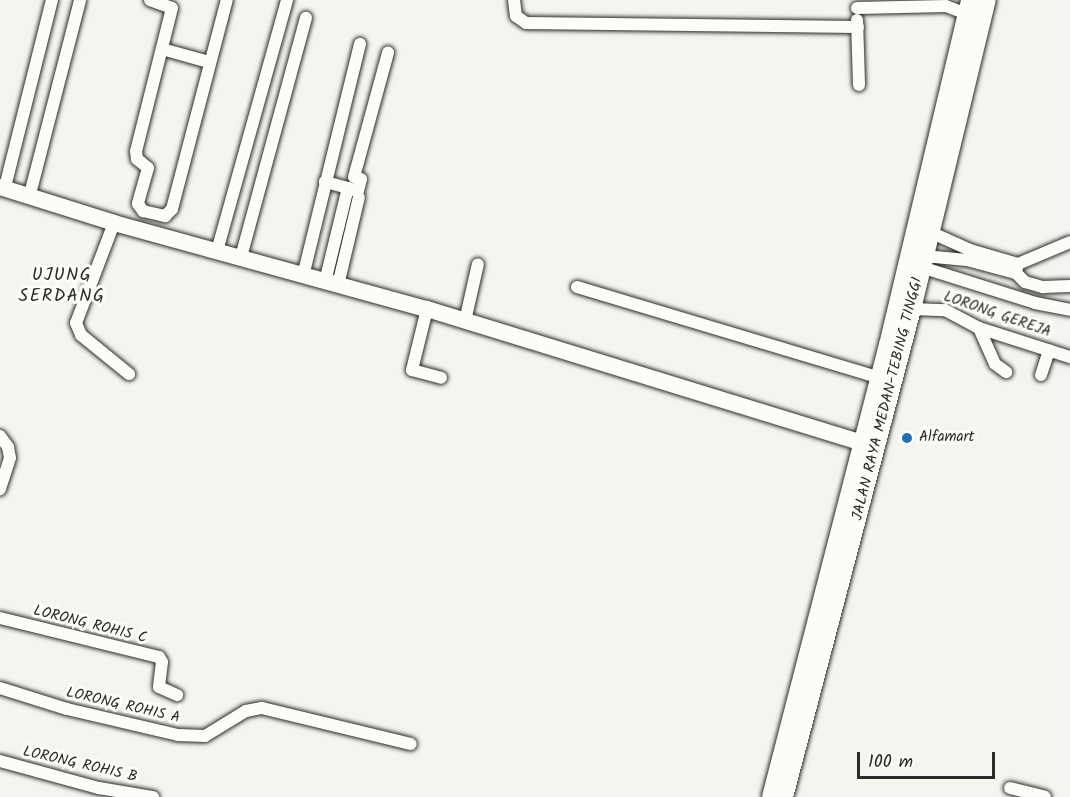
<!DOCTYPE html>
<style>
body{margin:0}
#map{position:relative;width:1070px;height:797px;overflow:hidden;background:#f5f4ef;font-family:Kalam,sans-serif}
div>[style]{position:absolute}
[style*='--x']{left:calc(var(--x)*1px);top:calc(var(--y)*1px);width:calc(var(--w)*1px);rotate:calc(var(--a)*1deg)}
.roads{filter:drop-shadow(0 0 2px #2b2b2b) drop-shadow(0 0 2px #2b2b2b)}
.minor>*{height:12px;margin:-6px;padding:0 6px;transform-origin:6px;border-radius:6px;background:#fdfcf7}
.major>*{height:16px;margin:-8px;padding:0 8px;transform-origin:8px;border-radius:8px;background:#fdfcf7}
.highway>*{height:18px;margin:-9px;padding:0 9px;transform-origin:9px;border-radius:9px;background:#fdfcf7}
.dots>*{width:16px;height:16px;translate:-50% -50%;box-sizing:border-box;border:3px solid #fdfcf7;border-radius:50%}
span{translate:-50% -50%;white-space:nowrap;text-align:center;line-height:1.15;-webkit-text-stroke:6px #fdfcf7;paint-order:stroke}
.street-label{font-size:15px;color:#2b2b2b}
.poi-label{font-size:15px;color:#2b2b2b}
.left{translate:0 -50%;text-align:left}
.quarter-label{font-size:18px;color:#2b2b2b;letter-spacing:1.5px}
.scale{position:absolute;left:857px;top:752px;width:138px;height:27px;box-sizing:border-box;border:3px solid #2b2b2b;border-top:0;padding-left:8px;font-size:18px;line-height:21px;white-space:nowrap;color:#2b2b2b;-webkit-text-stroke:4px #fdfcf7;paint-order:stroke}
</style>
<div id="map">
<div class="roads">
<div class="minor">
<div style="--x:150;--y:0;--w:23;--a:20"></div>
<div style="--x:172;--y:8;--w:147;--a:104.1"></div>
<div style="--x:136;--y:151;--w:8;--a:83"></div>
<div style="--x:137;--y:159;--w:14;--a:39"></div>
<div style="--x:148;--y:168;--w:37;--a:106"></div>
<div style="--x:138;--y:204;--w:9;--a:54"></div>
<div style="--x:143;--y:211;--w:23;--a:13"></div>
<div style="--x:165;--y:216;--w:10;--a:-45"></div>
<div style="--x:172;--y:209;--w:216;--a:-75.3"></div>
<div style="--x:514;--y:0;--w:16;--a:83"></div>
<div style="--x:516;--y:16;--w:12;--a:35"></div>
<div style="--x:526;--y:23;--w:332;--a:0.7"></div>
<div style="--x:857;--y:8;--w:89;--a:-1.3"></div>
<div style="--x:946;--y:6;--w:22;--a:21"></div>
<div style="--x:857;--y:20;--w:65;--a:88.2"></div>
<div style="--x:162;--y:49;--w:49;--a:15.5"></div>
<div style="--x:5;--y:187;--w:193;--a:-75.9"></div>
<div style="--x:348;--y:188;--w:10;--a:17"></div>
<div style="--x:358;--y:191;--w:12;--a:-76"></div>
<div style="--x:361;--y:179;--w:7;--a:-164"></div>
<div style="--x:354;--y:177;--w:129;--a:-74.7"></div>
<div style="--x:30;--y:194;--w:200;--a:-75.5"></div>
<div style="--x:114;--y:223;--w:107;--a:110.8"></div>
<div style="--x:76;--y:323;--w:13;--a:67"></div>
<div style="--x:81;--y:335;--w:62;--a:39.1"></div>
<div style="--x:930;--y:232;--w:44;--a:24.2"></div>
<div style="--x:970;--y:250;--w:50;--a:16.3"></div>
<div style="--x:1018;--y:264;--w:56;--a:-22.9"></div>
<div style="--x:217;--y:251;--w:261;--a:-74.4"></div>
<div style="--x:924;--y:256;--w:43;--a:5.3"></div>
<div style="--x:967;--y:260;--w:51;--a:14.9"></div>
<div style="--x:241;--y:257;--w:248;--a:-74.8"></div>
<div style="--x:921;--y:267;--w:120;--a:17.5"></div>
<div style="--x:1035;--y:303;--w:36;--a:11"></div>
<div style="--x:1017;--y:268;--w:5;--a:101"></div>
<div style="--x:1016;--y:273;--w:13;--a:45"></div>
<div style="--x:1025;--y:282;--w:19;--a:16"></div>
<div style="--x:1043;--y:287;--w:27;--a:-2"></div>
<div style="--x:303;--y:276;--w:239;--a:-76.2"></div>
<div style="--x:325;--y:282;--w:97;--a:-76.3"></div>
<div style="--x:348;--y:188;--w:24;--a:-165"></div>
<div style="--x:338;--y:285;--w:90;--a:-76.6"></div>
<div style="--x:577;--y:287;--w:316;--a:16.7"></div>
<div style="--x:427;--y:309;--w:63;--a:103.8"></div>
<div style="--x:412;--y:370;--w:30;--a:15"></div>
<div style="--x:912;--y:309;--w:33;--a:2"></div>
<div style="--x:945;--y:310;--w:38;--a:28"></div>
<div style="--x:979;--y:328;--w:96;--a:17.7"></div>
<div style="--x:465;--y:321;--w:58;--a:-77.2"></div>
<div style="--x:979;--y:328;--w:39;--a:66"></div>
<div style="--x:995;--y:364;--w:14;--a:36"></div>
<div style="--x:1041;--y:375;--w:26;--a:-72"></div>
<div style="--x:0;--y:436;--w:14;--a:54"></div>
<div style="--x:8;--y:447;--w:11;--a:80"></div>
<div style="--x:10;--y:458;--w:33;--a:108"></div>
<div style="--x:0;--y:618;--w:164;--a:13.8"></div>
<div style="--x:159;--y:657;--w:6;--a:59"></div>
<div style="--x:162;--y:662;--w:25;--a:97"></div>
<div style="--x:159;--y:687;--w:20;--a:24"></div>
<div style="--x:0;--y:688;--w:70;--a:17.4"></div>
<div style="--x:67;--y:709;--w:114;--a:13.2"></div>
<div style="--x:178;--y:735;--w:27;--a:2"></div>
<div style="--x:205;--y:736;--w:48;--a:-31.4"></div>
<div style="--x:246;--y:711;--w:16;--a:-11"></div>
<div style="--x:262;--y:708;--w:153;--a:13.6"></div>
<div style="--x:0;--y:761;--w:103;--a:15.3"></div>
<div style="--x:99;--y:788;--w:55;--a:9.5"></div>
<div style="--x:1010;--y:788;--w:36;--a:14"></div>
</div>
<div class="major">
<div style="--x:0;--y:187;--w:120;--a:17.5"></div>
<div style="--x:114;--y:223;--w:325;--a:15.4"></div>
<div style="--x:427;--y:309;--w:455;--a:17.1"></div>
</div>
<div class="highway">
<div style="--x:771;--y:797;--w:467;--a:-75.5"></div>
<div style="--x:888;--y:345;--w:355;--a:-76.6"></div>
<div style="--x:784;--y:797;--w:505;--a:-75.3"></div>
<div style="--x:912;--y:309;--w:318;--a:-76.4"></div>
</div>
</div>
<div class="dots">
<div style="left:907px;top:438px;background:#1f6fb2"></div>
</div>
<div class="street-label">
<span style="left:997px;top:315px;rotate:19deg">LORONG GEREJA</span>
<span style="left:888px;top:399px;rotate:-76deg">JALAN RAYA MEDAN-TEBING TINGGI</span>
<span style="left:90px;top:625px;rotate:14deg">LORONG ROHIS C</span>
<span style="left:123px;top:706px;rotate:13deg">LORONG ROHIS A</span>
<span style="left:80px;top:765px;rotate:13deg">LORONG ROHIS B</span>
</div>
<div class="poi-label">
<span class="left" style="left:919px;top:438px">Alfamart</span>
</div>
<div class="quarter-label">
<span style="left:62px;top:287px">UJUNG<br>SERDANG</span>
</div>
<div class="scale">100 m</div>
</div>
